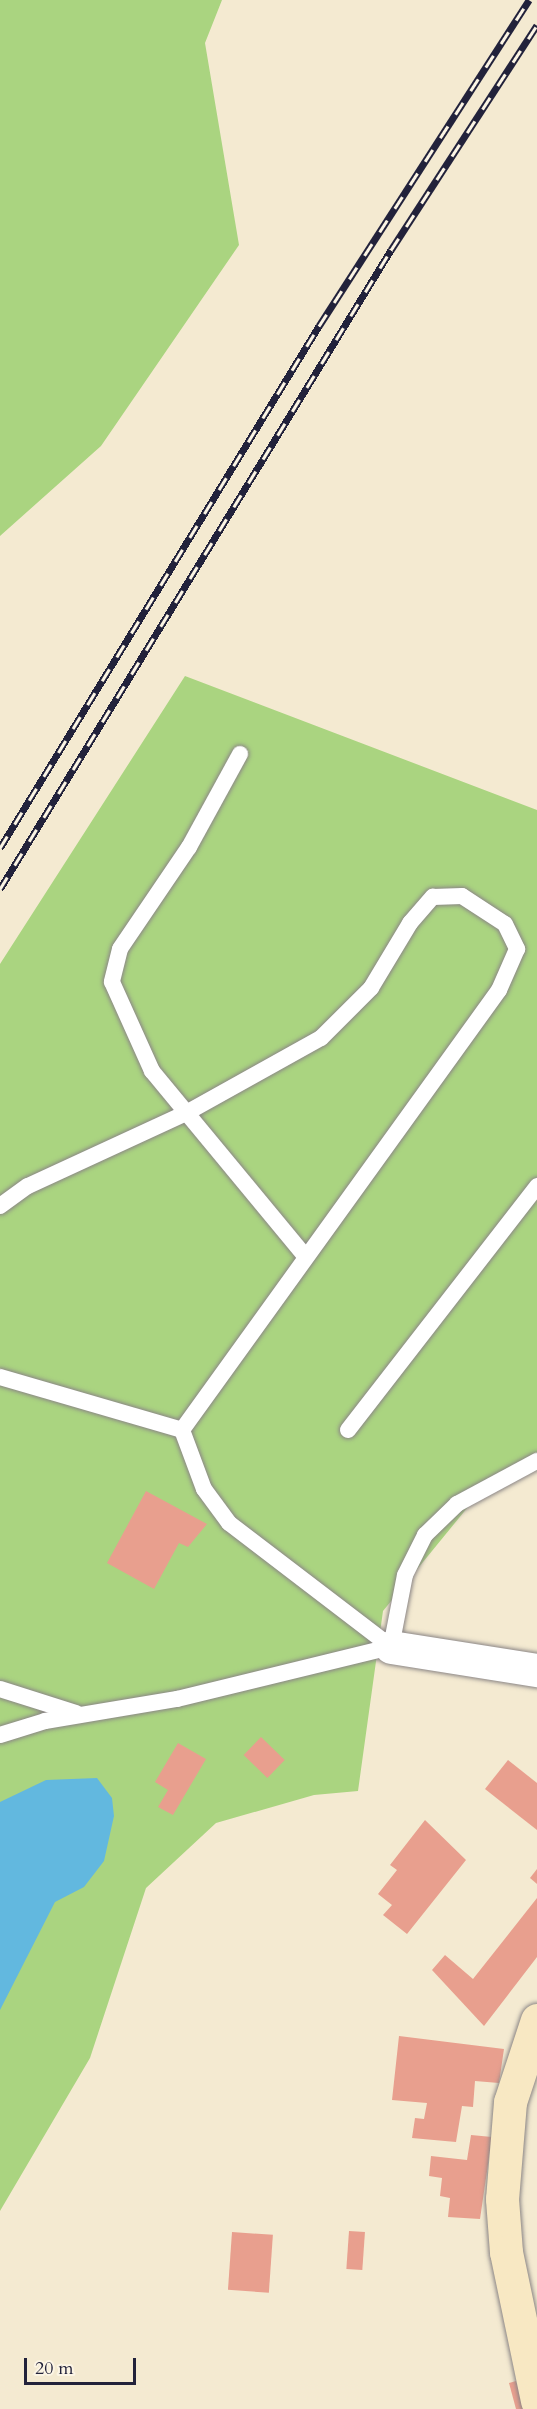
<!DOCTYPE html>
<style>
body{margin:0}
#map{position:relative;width:537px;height:2409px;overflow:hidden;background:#f4ead1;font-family:Cardo,serif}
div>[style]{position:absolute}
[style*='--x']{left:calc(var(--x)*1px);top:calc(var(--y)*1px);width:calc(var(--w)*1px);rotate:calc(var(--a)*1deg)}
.green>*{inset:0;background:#aad480}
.water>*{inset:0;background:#62b8df}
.building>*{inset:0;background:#e89f8e;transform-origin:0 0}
.roads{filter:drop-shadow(0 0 2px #8b8686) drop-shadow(0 0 2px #8b8686)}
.lane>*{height:16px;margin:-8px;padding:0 8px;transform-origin:8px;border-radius:8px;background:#fff}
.street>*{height:33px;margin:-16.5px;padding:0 16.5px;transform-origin:16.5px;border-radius:16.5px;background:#fff}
.secondary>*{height:33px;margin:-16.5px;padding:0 16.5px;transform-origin:16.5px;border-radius:16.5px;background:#f8e8c3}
.rail>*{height:7px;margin-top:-3.5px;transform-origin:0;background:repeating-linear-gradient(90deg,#fcf5e5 0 14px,#22223b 0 28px);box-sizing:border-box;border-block:2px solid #22223b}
span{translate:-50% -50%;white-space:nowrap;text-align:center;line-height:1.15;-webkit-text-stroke:4.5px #fcf5e5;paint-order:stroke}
.scale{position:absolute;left:24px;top:2358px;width:112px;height:27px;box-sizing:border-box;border:3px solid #22223b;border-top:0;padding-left:8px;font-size:18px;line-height:21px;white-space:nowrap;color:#22223b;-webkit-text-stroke:4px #fcf5e5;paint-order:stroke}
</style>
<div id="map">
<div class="green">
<div style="clip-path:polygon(0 0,222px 0,205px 43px,239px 245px,101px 446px,0 536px)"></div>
<div style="clip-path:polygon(185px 676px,537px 810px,537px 1470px,472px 1502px,383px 1611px,358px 1791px,314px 1795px,216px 1823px,146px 1888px,90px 2058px,0 2211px,0 964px)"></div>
</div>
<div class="water">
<div style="clip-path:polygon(97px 1778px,112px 1798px,114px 1816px,104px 1861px,84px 1887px,55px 1902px,0 2010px,0 1802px,46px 1780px)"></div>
</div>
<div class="building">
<div style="clip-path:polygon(146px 1491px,207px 1524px,188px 1547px,179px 1543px,154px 1589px,107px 1563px)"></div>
<div style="left:261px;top:1737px;width:33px;height:25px;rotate:44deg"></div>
<div style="clip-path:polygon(178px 1743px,206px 1759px,173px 1815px,158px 1807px,168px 1790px,155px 1782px)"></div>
<div style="clip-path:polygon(508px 1760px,537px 1783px,537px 1830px,485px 1789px)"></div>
<div style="clip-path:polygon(425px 1820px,466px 1860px,407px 1934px,383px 1915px,392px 1905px,378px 1894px,397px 1870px,390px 1865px)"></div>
<div style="clip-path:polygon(537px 1869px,537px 1884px,530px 1878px)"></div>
<div style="clip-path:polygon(537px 1898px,537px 1957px,484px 2026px,432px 1970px,445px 1955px,473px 1979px)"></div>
<div style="clip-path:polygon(399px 2036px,504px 2049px,499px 2083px,475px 2081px,473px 2107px,462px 2106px,456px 2142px,412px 2138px,415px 2118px,424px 2119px,427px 2103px,392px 2100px)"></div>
<div style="clip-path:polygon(471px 2135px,492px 2137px,480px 2219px,448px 2217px,450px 2198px,440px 2196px,442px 2178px,429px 2176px,431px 2156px,467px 2160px)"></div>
<div style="left:349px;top:2231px;width:16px;height:38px;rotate:4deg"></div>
<div style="left:232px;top:2232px;width:41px;height:58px;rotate:4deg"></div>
<div style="clip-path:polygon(516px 2381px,525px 2409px,516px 2409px,509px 2383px)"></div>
</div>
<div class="roads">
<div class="lane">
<div style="--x:240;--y:754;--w:106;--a:118.7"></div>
<div style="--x:189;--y:847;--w:123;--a:124.1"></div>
<div style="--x:120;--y:949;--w:34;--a:104"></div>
<div style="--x:112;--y:982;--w:98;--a:65.8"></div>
<div style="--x:152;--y:1071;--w:240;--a:50.4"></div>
<div style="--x:0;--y:1206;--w:34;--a:-36"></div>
<div style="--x:28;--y:1186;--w:176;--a:-24.8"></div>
<div style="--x:188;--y:1112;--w:152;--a:-29.1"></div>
<div style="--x:321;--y:1038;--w:71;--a:-45"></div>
<div style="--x:371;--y:988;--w:76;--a:-59"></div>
<div style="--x:410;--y:923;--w:35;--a:-49"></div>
<div style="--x:433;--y:897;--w:29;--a:-2"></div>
<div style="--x:462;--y:896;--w:51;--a:33.1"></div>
<div style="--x:505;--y:924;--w:28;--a:64"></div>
<div style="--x:517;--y:949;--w:45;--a:113.7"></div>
<div style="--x:499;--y:990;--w:542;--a:125.77"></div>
<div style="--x:0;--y:1377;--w:190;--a:16.2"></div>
<div style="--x:182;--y:1430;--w:63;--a:69.6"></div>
<div style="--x:204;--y:1489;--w:42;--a:53.7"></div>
<div style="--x:229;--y:1523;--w:204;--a:37.4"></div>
<div style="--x:348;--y:1430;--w:309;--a:-52.2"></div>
<div style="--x:391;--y:1647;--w:73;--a:-79"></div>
<div style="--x:405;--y:1575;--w:45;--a:-63.4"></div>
<div style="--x:425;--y:1535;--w:45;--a:-44.1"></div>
<div style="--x:457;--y:1504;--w:91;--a:-28.3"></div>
<div style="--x:0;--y:1689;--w:80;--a:17.5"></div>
<div style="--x:0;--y:1735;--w:47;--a:-17.3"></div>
<div style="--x:45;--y:1721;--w:134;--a:-9.5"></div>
<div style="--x:177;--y:1699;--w:220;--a:-13.7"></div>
</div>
<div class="street">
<div style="--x:391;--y:1647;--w:148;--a:9"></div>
</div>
<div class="secondary">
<div style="--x:537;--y:2020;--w:86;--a:108.2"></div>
<div style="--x:510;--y:2102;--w:97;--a:94.7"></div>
<div style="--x:502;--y:2199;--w:53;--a:85.7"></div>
<div style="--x:506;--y:2252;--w:152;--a:78.2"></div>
</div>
</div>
<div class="rail">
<div style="--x:0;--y:848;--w:612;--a:-58.57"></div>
<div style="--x:319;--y:326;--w:388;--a:-57.2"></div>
<div style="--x:0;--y:889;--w:749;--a:-58.54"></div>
<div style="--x:391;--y:250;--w:268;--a:-57"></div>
</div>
<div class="scale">20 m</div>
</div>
